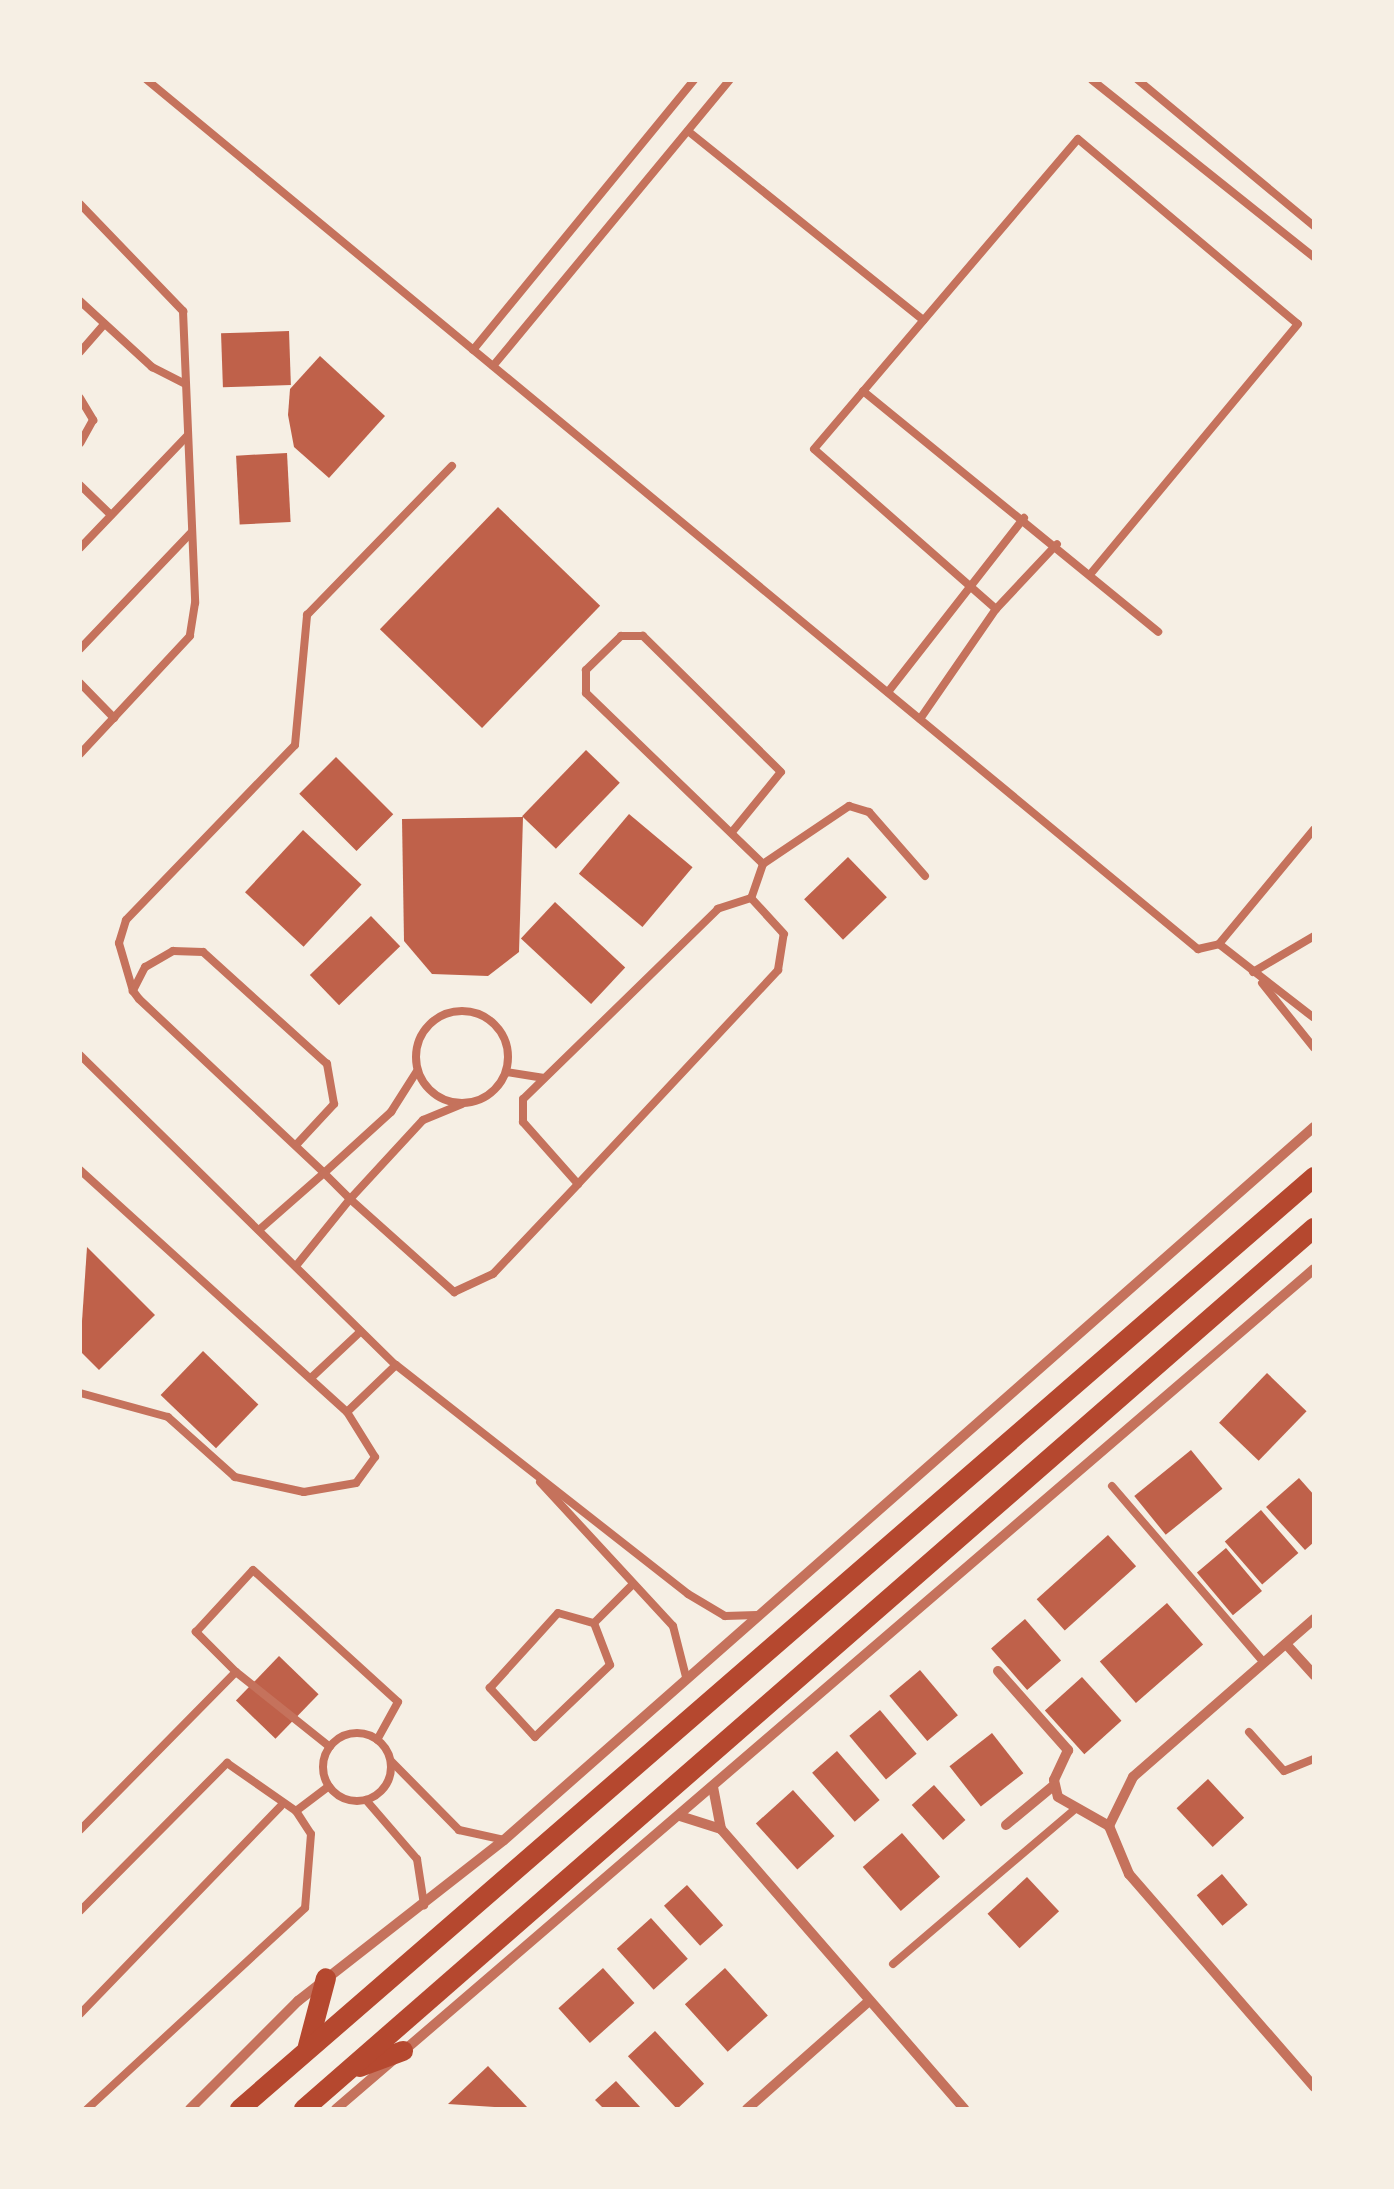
<!DOCTYPE html>
<style>
body{margin:0}
#map{position:relative;width:1394px;height:2189px;overflow:hidden;background:#f6efe4;font-family:"Source Sans 3",sans-serif}
div>[style]{position:absolute}
[style*='--x']{left:calc(var(--x)*1px);top:calc(var(--y)*1px);width:calc(var(--w)*1px);rotate:calc(var(--a)*1deg)}
.building>*{inset:0;background:#bf614a;transform-origin:0 0}
.service>*{height:8px;margin:-4px;padding:0 4px;transform-origin:4px;border-radius:4px;background:#c5725c}
.service>.ring{margin:-4px;padding:0;box-sizing:content-box;background:none;border:8px solid #c5725c;border-radius:50%}
.minor>*{height:10px;margin:-5px;padding:0 5px;transform-origin:5px;border-radius:5px;background:#c5725c}
.secondary>*{height:20px;margin:-10px;padding:0 10px;transform-origin:10px;border-radius:10px;background:#b5482f}
span{translate:-50% -50%;white-space:nowrap;text-align:center;line-height:1.15;-webkit-text-stroke:9px #f6efe4;paint-order:stroke}
.frame{position:absolute;inset:0;border:82px solid #f6efe4;pointer-events:none}
</style>
<div id="map">
<div class="building">
<div style="left:289px;top:331px;width:54px;height:68px;rotate:88deg"></div>
<div style="clip-path:polygon(320px 356px,385px 416px,329px 478px,294px 447px,288px 415px,290px 389px)"></div>
<div style="left:287px;top:453px;width:69px;height:51px;rotate:87deg"></div>
<div style="left:498px;top:507px;width:142px;height:170px;rotate:44deg"></div>
<div style="left:586px;top:750px;width:47px;height:92px;rotate:44deg"></div>
<div style="left:336px;top:757px;width:81px;height:52px;rotate:45deg"></div>
<div style="left:629px;top:814px;width:83px;height:78px;rotate:40deg"></div>
<div style="clip-path:polygon(523px 817px,519px 952px,488px 976px,432px 974px,404px 941px,402px 819px)"></div>
<div style="left:303px;top:830px;width:80px;height:85px;rotate:43deg"></div>
<div style="left:848px;top:857px;width:56px;height:61px;rotate:46deg"></div>
<div style="left:555px;top:902px;width:96px;height:50px;rotate:43deg"></div>
<div style="left:371px;top:916px;width:42px;height:85px;rotate:46deg"></div>
<div style="clip-path:polygon(87px 1247px,155px 1315px,99px 1370px,80px 1351px)"></div>
<div style="left:203px;top:1351px;width:77px;height:61px;rotate:44deg"></div>
<div style="left:1267px;top:1373px;width:55px;height:69px;rotate:44deg"></div>
<div style="left:1191px;top:1450px;width:50px;height:73px;rotate:51deg"></div>
<div style="clip-path:polygon(1299px 1478px,1314px 1495px,1314px 1542px,1305px 1550px,1266px 1507px)"></div>
<div style="left:1261px;top:1510px;width:57px;height:48px;rotate:49deg"></div>
<div style="left:1108px;top:1535px;width:42px;height:96px;rotate:48deg"></div>
<div style="left:1226px;top:1548px;width:56px;height:38px;rotate:50deg"></div>
<div style="left:1167px;top:1603px;width:55px;height:89px;rotate:49deg"></div>
<div style="left:1025px;top:1619px;width:55px;height:45px;rotate:49deg"></div>
<div style="left:279px;top:1656px;width:55px;height:62px;rotate:44deg"></div>
<div style="left:920px;top:1670px;width:59px;height:40px;rotate:50deg"></div>
<div style="left:1082px;top:1677px;width:59px;height:50px;rotate:48deg"></div>
<div style="left:880px;top:1710px;width:57px;height:40px;rotate:50deg"></div>
<div style="left:992px;top:1733px;width:51px;height:54px;rotate:52deg"></div>
<div style="left:837px;top:1751px;width:65px;height:33px;rotate:49deg"></div>
<div style="left:1208px;top:1779px;width:53px;height:43px;rotate:47deg"></div>
<div style="left:934px;top:1785px;width:47px;height:30px;rotate:48deg"></div>
<div style="left:793px;top:1790px;width:62px;height:50px;rotate:48deg"></div>
<div style="left:902px;top:1833px;width:58px;height:52px;rotate:49deg"></div>
<div style="left:1222px;top:1874px;width:40px;height:33px;rotate:50deg"></div>
<div style="left:1027px;top:1877px;width:47px;height:54px;rotate:47deg"></div>
<div style="left:687px;top:1885px;width:54px;height:31px;rotate:48deg"></div>
<div style="left:651px;top:1918px;width:55px;height:46px;rotate:48deg"></div>
<div style="left:603px;top:1968px;width:47px;height:60px;rotate:48deg"></div>
<div style="left:725px;top:1968px;width:64px;height:54px;rotate:48deg"></div>
<div style="left:655px;top:2031px;width:72px;height:37px;rotate:47deg"></div>
<div style="clip-path:polygon(488px 2066px,527px 2107px,526px 2109px,448px 2104px)"></div>
<div style="clip-path:polygon(616px 2081px,642px 2109px,604px 2109px,595px 2100px)"></div>
</div>
<div class="service">
<div style="--x:147;--y:80;--w:1364;--a:39.59"></div>
<div style="--x:1198;--y:949;--w:22;--a:-13"></div>
<div style="--x:1219;--y:944;--w:149;--a:-50.4"></div>
<div style="--x:1092;--y:80;--w:284;--a:38.6"></div>
<div style="--x:1138;--y:80;--w:229;--a:39.7"></div>
<div style="--x:688;--y:131;--w:302;--a:38.8"></div>
<div style="--x:80;--y:204;--w:149;--a:46.1"></div>
<div style="--x:183;--y:311;--w:292;--a:87.6"></div>
<div style="--x:195;--y:603;--w:33;--a:99"></div>
<div style="--x:190;--y:636;--w:161;--a:133"></div>
<div style="--x:80;--y:301;--w:98;--a:42.5"></div>
<div style="--x:152;--y:367;--w:38;--a:27"></div>
<div style="--x:473;--y:350;--w:349;--a:-50.7"></div>
<div style="--x:80;--y:352;--w:37;--a:-49"></div>
<div style="--x:493;--y:366;--w:371;--a:-50.4"></div>
<div style="--x:863;--y:391;--w:381;--a:39.2"></div>
<div style="--x:80;--y:398;--w:26;--a:59"></div>
<div style="--x:93;--y:420;--w:26;--a:119"></div>
<div style="--x:80;--y:485;--w:43;--a:44.1"></div>
<div style="--x:80;--y:548;--w:156;--a:-46.3"></div>
<div style="--x:996;--y:609;--w:242;--a:-138.7"></div>
<div style="--x:814;--y:449;--w:407;--a:-49.6"></div>
<div style="--x:1078;--y:139;--w:287;--a:40.1"></div>
<div style="--x:1298;--y:324;--w:322;--a:129.7"></div>
<div style="--x:80;--y:649;--w:161;--a:-46.3"></div>
<div style="--x:80;--y:683;--w:49;--a:45.8"></div>
<div style="--x:888;--y:692;--w:221;--a:-52"></div>
<div style="--x:920;--y:719;--w:134;--a:-55.4"></div>
<div style="--x:996;--y:609;--w:89;--a:-46.8"></div>
<div style="--x:732;--y:832;--w:77;--a:-50.8"></div>
<div style="--x:781;--y:772;--w:194;--a:-135.4"></div>
<div style="--x:643;--y:636;--w:22;--a:180"></div>
<div style="--x:621;--y:636;--w:49;--a:135.8"></div>
<div style="--x:586;--y:670;--w:23;--a:90"></div>
<div style="--x:586;--y:693;--w:246;--a:44"></div>
<div style="--x:763;--y:864;--w:36;--a:109"></div>
<div style="--x:763;--y:864;--w:104;--a:-34"></div>
<div style="--x:849;--y:806;--w:21;--a:17"></div>
<div style="--x:869;--y:812;--w:85;--a:48.8"></div>
<div style="--x:1219;--y:944;--w:120;--a:37.9"></div>
<div style="--x:1253;--y:972;--w:71;--a:-30.5"></div>
<div style="--x:1262;--y:983;--w:83;--a:51.3"></div>
<div style="--x:133;--y:991;--w:50;--a:-106.3"></div>
<div style="--x:119;--y:943;--w:24;--a:-73"></div>
<div style="--x:126;--y:920;--w:243;--a:-46"></div>
<div style="--x:295;--y:745;--w:131;--a:-84.7"></div>
<div style="--x:307;--y:615;--w:208;--a:-45.8"></div>
<div class="ring" style="left:416px;top:1011px;width:84px;height:84px"></div>
<div style="--x:80;--y:1055;--w:443;--a:44.5"></div>
<div style="--x:396;--y:1365;--w:371;--a:38.1"></div>
<div style="--x:688;--y:1594;--w:43;--a:30.7"></div>
<div style="--x:725;--y:1616;--w:32;--a:-2"></div>
<div style="--x:506;--y:1072;--w:37;--a:9"></div>
<div style="--x:462;--y:1104;--w:42;--a:157.7"></div>
<div style="--x:423;--y:1120;--w:108;--a:132.7"></div>
<div style="--x:350;--y:1199;--w:140;--a:41.8"></div>
<div style="--x:454;--y:1292;--w:43;--a:-24.8"></div>
<div style="--x:493;--y:1274;--w:124;--a:-46.6"></div>
<div style="--x:578;--y:1184;--w:293;--a:-46.9"></div>
<div style="--x:778;--y:970;--w:36;--a:-81"></div>
<div style="--x:784;--y:934;--w:49;--a:-132.5"></div>
<div style="--x:751;--y:898;--w:35;--a:162"></div>
<div style="--x:718;--y:909;--w:272;--a:135.7"></div>
<div style="--x:523;--y:1099;--w:23;--a:90"></div>
<div style="--x:523;--y:1122;--w:83;--a:48.4"></div>
<div style="--x:296;--y:1145;--w:56;--a:-47.2"></div>
<div style="--x:334;--y:1104;--w:41;--a:-99.9"></div>
<div style="--x:327;--y:1064;--w:167;--a:-137.9"></div>
<div style="--x:203;--y:952;--w:30;--a:-178"></div>
<div style="--x:173;--y:951;--w:32;--a:150"></div>
<div style="--x:145;--y:967;--w:27;--a:117"></div>
<div style="--x:133;--y:991;--w:10;--a:53"></div>
<div style="--x:139;--y:999;--w:254;--a:43.2"></div>
<div style="--x:324;--y:1173;--w:91;--a:-42.3"></div>
<div style="--x:391;--y:1112;--w:49;--a:-57.6"></div>
<div style="--x:80;--y:1170;--w:360;--a:42.2"></div>
<div style="--x:347;--y:1412;--w:53;--a:58.1"></div>
<div style="--x:375;--y:1457;--w:32;--a:126"></div>
<div style="--x:356;--y:1483;--w:53;--a:170.2"></div>
<div style="--x:304;--y:1492;--w:71;--a:-167.7"></div>
<div style="--x:235;--y:1477;--w:90;--a:-138.2"></div>
<div style="--x:168;--y:1417;--w:91;--a:-164.7"></div>
<div style="--x:259;--y:1230;--w:86;--a:-41.2"></div>
<div style="--x:324;--y:1173;--w:37;--a:45"></div>
<div style="--x:350;--y:1199;--w:86;--a:128.9"></div>
<div style="--x:312;--y:1377;--w:66;--a:-43.2"></div>
<div style="--x:347;--y:1412;--w:68;--a:-43.8"></div>
<div style="--x:540;--y:1482;--w:196;--a:47.3"></div>
<div style="--x:673;--y:1626;--w:53;--a:75.7"></div>
<div style="--x:1112;--y:1486;--w:233;--a:49.3"></div>
<div style="--x:594;--y:1623;--w:45;--a:69.1"></div>
<div style="--x:610;--y:1665;--w:104;--a:136.2"></div>
<div style="--x:535;--y:1737;--w:67;--a:-132.6"></div>
<div style="--x:490;--y:1688;--w:101;--a:-47.8"></div>
<div style="--x:558;--y:1613;--w:37;--a:16"></div>
<div style="--x:594;--y:1623;--w:54;--a:-45"></div>
<div style="--x:236;--y:1672;--w:120;--a:38.6"></div>
<div style="--x:1249;--y:1732;--w:52;--a:48.1"></div>
<div style="--x:1284;--y:1771;--w:32;--a:-22"></div>
<div class="ring" style="left:323px;top:1733px;width:60px;height:60px"></div>
<div style="--x:391;--y:1761;--w:97;--a:45.4"></div>
<div style="--x:459;--y:1830;--w:46;--a:12.5"></div>
<div style="--x:366;--y:1800;--w:78;--a:49.2"></div>
<div style="--x:417;--y:1859;--w:47;--a:81.3"></div>
<div style="--x:296;--y:1811;--w:41;--a:-37.1"></div>
<div style="--x:80;--y:1830;--w:222;--a:-45.4"></div>
<div style="--x:236;--y:1672;--w:57;--a:-135"></div>
<div style="--x:196;--y:1632;--w:84;--a:-47.4"></div>
<div style="--x:253;--y:1570;--w:196;--a:42.3"></div>
<div style="--x:398;--y:1702;--w:43;--a:118.9"></div>
<div style="--x:80;--y:1911;--w:209;--a:-45.2"></div>
<div style="--x:227;--y:1763;--w:84;--a:34.8"></div>
<div style="--x:296;--y:1811;--w:27;--a:57"></div>
<div style="--x:311;--y:1834;--w:74;--a:94.6"></div>
<div style="--x:305;--y:1908;--w:297;--a:137.3"></div>
<div style="--x:893;--y:1964;--w:240;--a:-40.4"></div>
<div style="--x:80;--y:2014;--w:289;--a:-46"></div>
</div>
<div class="minor">
<div style="--x:1314;--y:1619;--w:240;--a:138.9"></div>
<div style="--x:1133;--y:1777;--w:55;--a:116.1"></div>
<div style="--x:1109;--y:1826;--w:52;--a:67.4"></div>
<div style="--x:1129;--y:1874;--w:282;--a:49"></div>
<div style="--x:1286;--y:1644;--w:42;--a:47.9"></div>
<div style="--x:998;--y:1671;--w:106;--a:48.5"></div>
<div style="--x:1068;--y:1750;--w:33;--a:115"></div>
<div style="--x:1054;--y:1780;--w:17;--a:77"></div>
<div style="--x:1058;--y:1797;--w:59;--a:29.6"></div>
<div style="--x:713;--y:1787;--w:43;--a:79.2"></div>
<div style="--x:721;--y:1829;--w:371;--a:49"></div>
<div style="--x:680;--y:1816;--w:43;--a:17.6"></div>
<div style="--x:1006;--y:1825;--w:61;--a:-39.7"></div>
<div style="--x:190;--y:2109;--w:153;--a:-45"></div>
<div style="--x:298;--y:2001;--w:261;--a:-38"></div>
<div style="--x:504;--y:1840;--w:1079;--a:-41.36"></div>
<div style="--x:336;--y:2109;--w:1289;--a:-40.66"></div>
<div style="--x:747;--y:2109;--w:163;--a:-41.5"></div>
</div>
<div class="secondary">
<div style="--x:308;--y:2046;--w:70;--a:-75.2"></div>
<div style="--x:360;--y:2067;--w:46;--a:-20.4"></div>
<div style="--x:240;--y:2109;--w:1422;--a:-40.95"></div>
<div style="--x:304;--y:2109;--w:1340;--a:-41.1"></div>
</div>
<div class="frame"></div>
</div>
